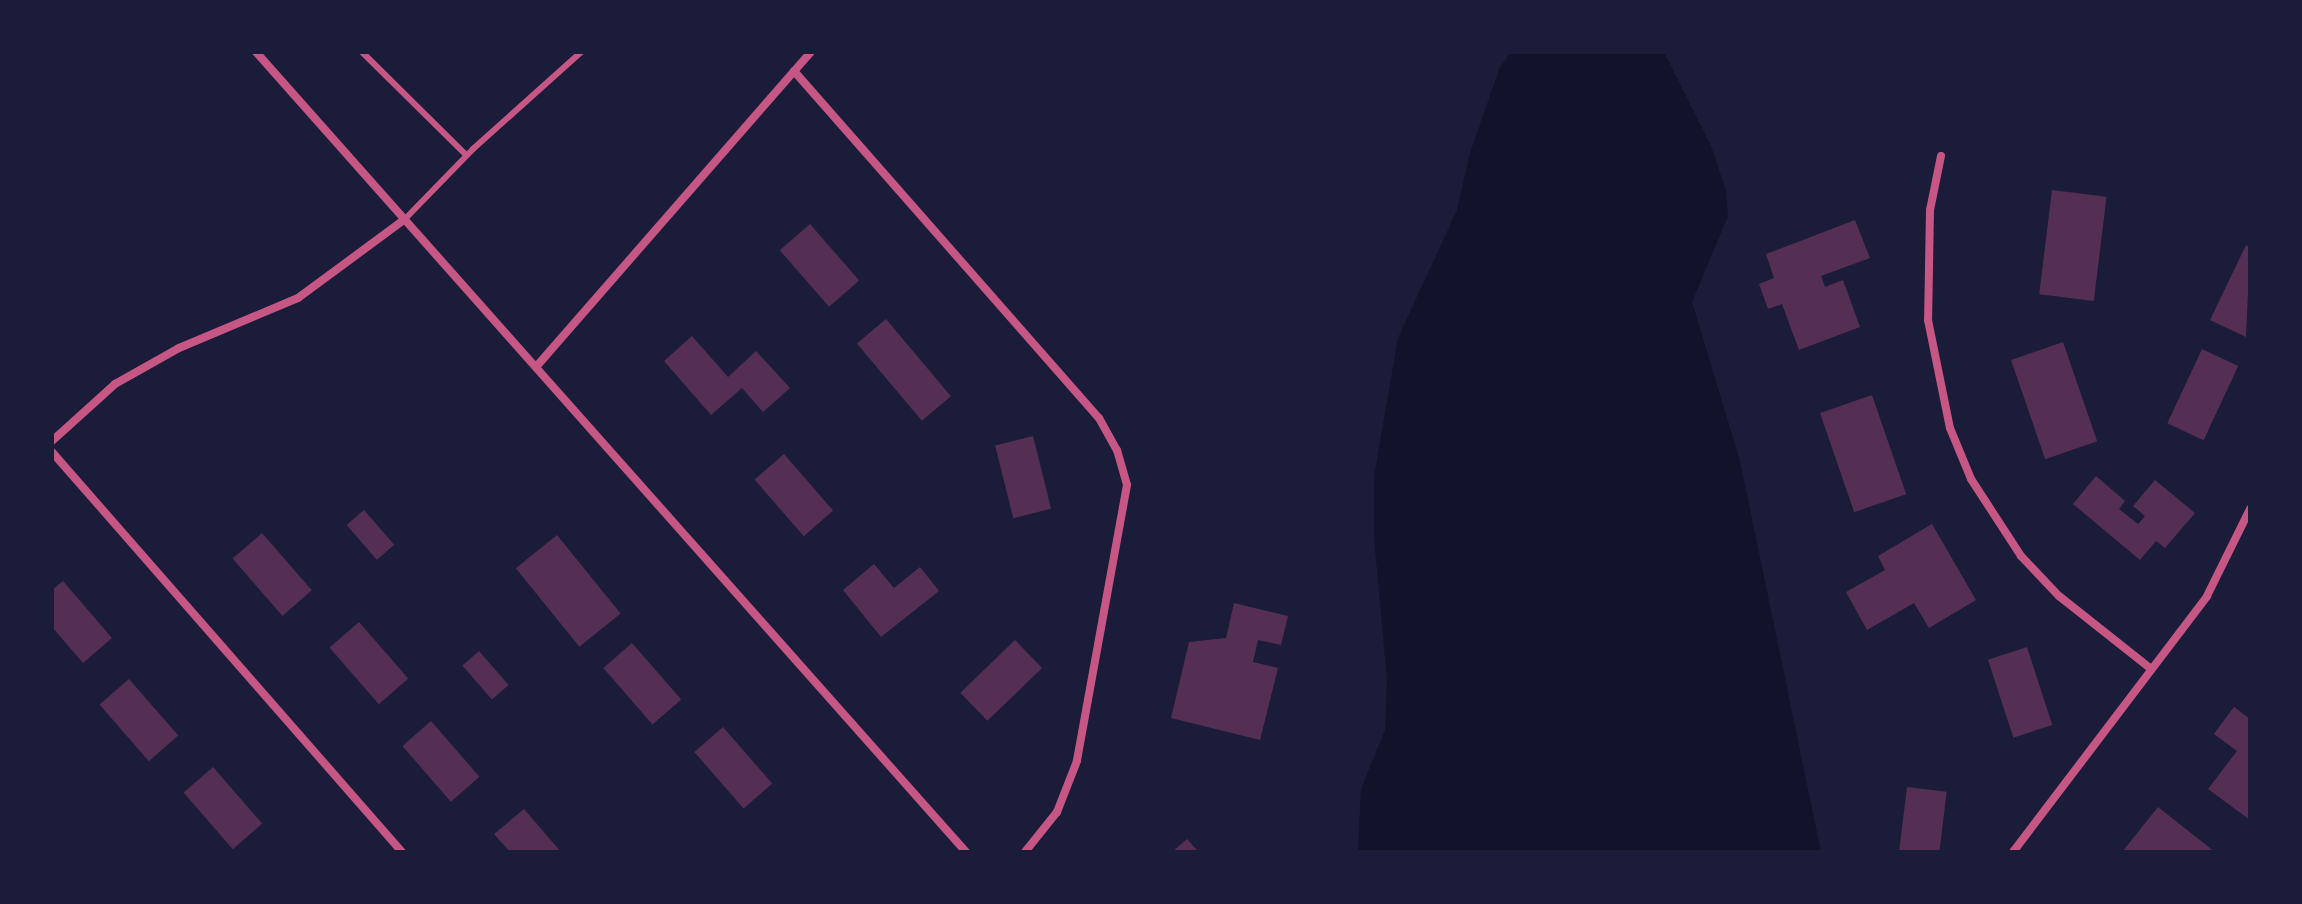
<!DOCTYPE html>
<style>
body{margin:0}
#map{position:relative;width:2302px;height:904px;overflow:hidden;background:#1b1b3a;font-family:"Alegreya Sans",sans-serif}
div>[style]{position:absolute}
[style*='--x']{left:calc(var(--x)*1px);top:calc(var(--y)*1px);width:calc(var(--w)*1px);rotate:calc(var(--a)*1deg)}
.water>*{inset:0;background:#12122b}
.building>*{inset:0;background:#542f53;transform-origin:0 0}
.service>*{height:6px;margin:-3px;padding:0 3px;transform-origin:3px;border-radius:3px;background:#c65784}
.minor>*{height:8px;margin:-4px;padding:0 4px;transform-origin:4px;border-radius:4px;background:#c65784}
span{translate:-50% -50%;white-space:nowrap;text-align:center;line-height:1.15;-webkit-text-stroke:8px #1b1b3a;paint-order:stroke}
.frame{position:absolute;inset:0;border:54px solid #1b1b3a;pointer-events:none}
</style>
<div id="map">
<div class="water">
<div style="clip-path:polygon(1511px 52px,1664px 52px,1711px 146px,1726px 191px,1728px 216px,1692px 302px,1740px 461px,1821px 852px,1358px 852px,1361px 789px,1385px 730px,1387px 680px,1374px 538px,1374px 477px,1398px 338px,1457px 210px,1470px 153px,1500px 67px)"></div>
</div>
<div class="building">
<div style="left:2052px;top:190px;width:55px;height:105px;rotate:7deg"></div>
<div style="clip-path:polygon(1855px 220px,1870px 258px,1821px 276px,1825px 287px,1843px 280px,1860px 327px,1799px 350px,1782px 304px,1768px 309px,1759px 284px,1774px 278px,1766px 254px)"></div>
<div style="left:810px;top:224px;width:75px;height:40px;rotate:49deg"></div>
<div style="clip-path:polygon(2246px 245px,2250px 247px,2246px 337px,2210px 320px)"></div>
<div style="left:886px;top:319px;width:101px;height:38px;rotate:50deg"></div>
<div style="clip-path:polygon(692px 336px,728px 377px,756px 351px,790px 388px,763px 412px,742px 388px,711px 415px,664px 361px)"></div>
<div style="left:2063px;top:342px;width:105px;height:55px;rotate:71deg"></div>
<div style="left:2202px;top:349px;width:40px;height:82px;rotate:25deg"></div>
<div style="left:1872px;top:395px;width:105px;height:55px;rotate:71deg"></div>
<div style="left:1033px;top:436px;width:75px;height:39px;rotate:76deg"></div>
<div style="left:784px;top:454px;width:75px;height:39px;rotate:49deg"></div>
<div style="clip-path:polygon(2096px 476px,2125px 501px,2119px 509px,2138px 524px,2145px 516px,2133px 506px,2155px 480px,2195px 513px,2165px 548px,2156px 541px,2140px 560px,2073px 504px)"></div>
<div style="left:364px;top:510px;width:46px;height:23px;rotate:49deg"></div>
<div style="clip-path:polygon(1932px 524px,1976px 600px,1929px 628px,1914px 603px,1867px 630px,1846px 592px,1885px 570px,1878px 556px)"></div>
<div style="left:262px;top:533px;width:76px;height:39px;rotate:49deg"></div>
<div style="left:557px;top:535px;width:101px;height:53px;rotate:51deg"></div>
<div style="clip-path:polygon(874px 564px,894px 588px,920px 567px,939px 591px,881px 637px,843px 590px)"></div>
<div style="clip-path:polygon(63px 581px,112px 638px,83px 663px,52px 627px,52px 590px)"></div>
<div style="clip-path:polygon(1234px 603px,1288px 616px,1281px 645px,1258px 640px,1253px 662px,1278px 668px,1260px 740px,1171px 718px,1189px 642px,1226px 638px)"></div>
<div style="left:359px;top:622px;width:75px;height:39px;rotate:49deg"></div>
<div style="left:1015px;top:640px;width:39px;height:76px;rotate:46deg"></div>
<div style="left:632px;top:643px;width:75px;height:38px;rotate:49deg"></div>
<div style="left:2027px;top:647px;width:82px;height:41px;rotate:72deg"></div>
<div style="left:479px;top:651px;width:45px;height:22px;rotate:49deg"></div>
<div style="left:129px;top:679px;width:75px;height:39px;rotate:49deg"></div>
<div style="clip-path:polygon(2234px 707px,2250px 719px,2250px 820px,2208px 789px,2237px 751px,2214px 734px)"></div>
<div style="left:431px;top:721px;width:74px;height:38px;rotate:49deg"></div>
<div style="left:723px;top:727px;width:75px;height:38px;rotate:49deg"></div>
<div style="left:213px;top:767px;width:75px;height:39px;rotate:49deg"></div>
<div style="left:1907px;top:787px;width:40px;height:65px;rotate:7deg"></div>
<div style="clip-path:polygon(2158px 807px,2215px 852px,2122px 852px)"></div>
<div style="clip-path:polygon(524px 809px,561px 852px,510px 852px,494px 834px)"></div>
<div style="clip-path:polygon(1187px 839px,1199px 852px,1172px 852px)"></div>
</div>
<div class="service">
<div style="--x:362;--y:52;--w:146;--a:44.7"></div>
<div style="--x:405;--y:219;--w:98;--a:-45.8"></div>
<div style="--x:473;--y:149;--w:145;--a:-41.9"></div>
</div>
<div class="minor">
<div style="--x:256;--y:52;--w:1070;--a:48.41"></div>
<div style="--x:794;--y:71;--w:462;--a:48.7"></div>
<div style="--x:1099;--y:418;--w:37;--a:61"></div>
<div style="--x:1117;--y:450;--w:36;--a:74"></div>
<div style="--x:1127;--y:485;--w:280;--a:100.3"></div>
<div style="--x:1077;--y:761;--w:55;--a:111.4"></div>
<div style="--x:1057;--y:812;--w:51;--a:128.7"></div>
<div style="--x:1941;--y:156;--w:55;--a:101.5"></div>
<div style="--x:1930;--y:210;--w:110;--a:91"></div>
<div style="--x:1928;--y:320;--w:110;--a:78.5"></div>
<div style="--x:1950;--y:428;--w:55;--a:67.6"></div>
<div style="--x:1971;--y:479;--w:92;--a:57"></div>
<div style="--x:2021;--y:556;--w:55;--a:46.5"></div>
<div style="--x:2059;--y:596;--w:117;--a:38.4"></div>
<div style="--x:536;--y:367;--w:418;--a:-48.9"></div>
<div style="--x:52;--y:441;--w:85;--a:-42.1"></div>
<div style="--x:115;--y:384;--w:73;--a:-29.4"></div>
<div style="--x:179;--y:348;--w:129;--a:-22.8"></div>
<div style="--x:298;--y:298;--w:133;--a:-36.4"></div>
<div style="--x:52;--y:452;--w:532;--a:48.81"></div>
<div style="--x:2013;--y:852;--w:321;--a:-52.8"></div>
<div style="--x:2207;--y:596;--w:97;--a:-63.7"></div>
</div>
<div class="frame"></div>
</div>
